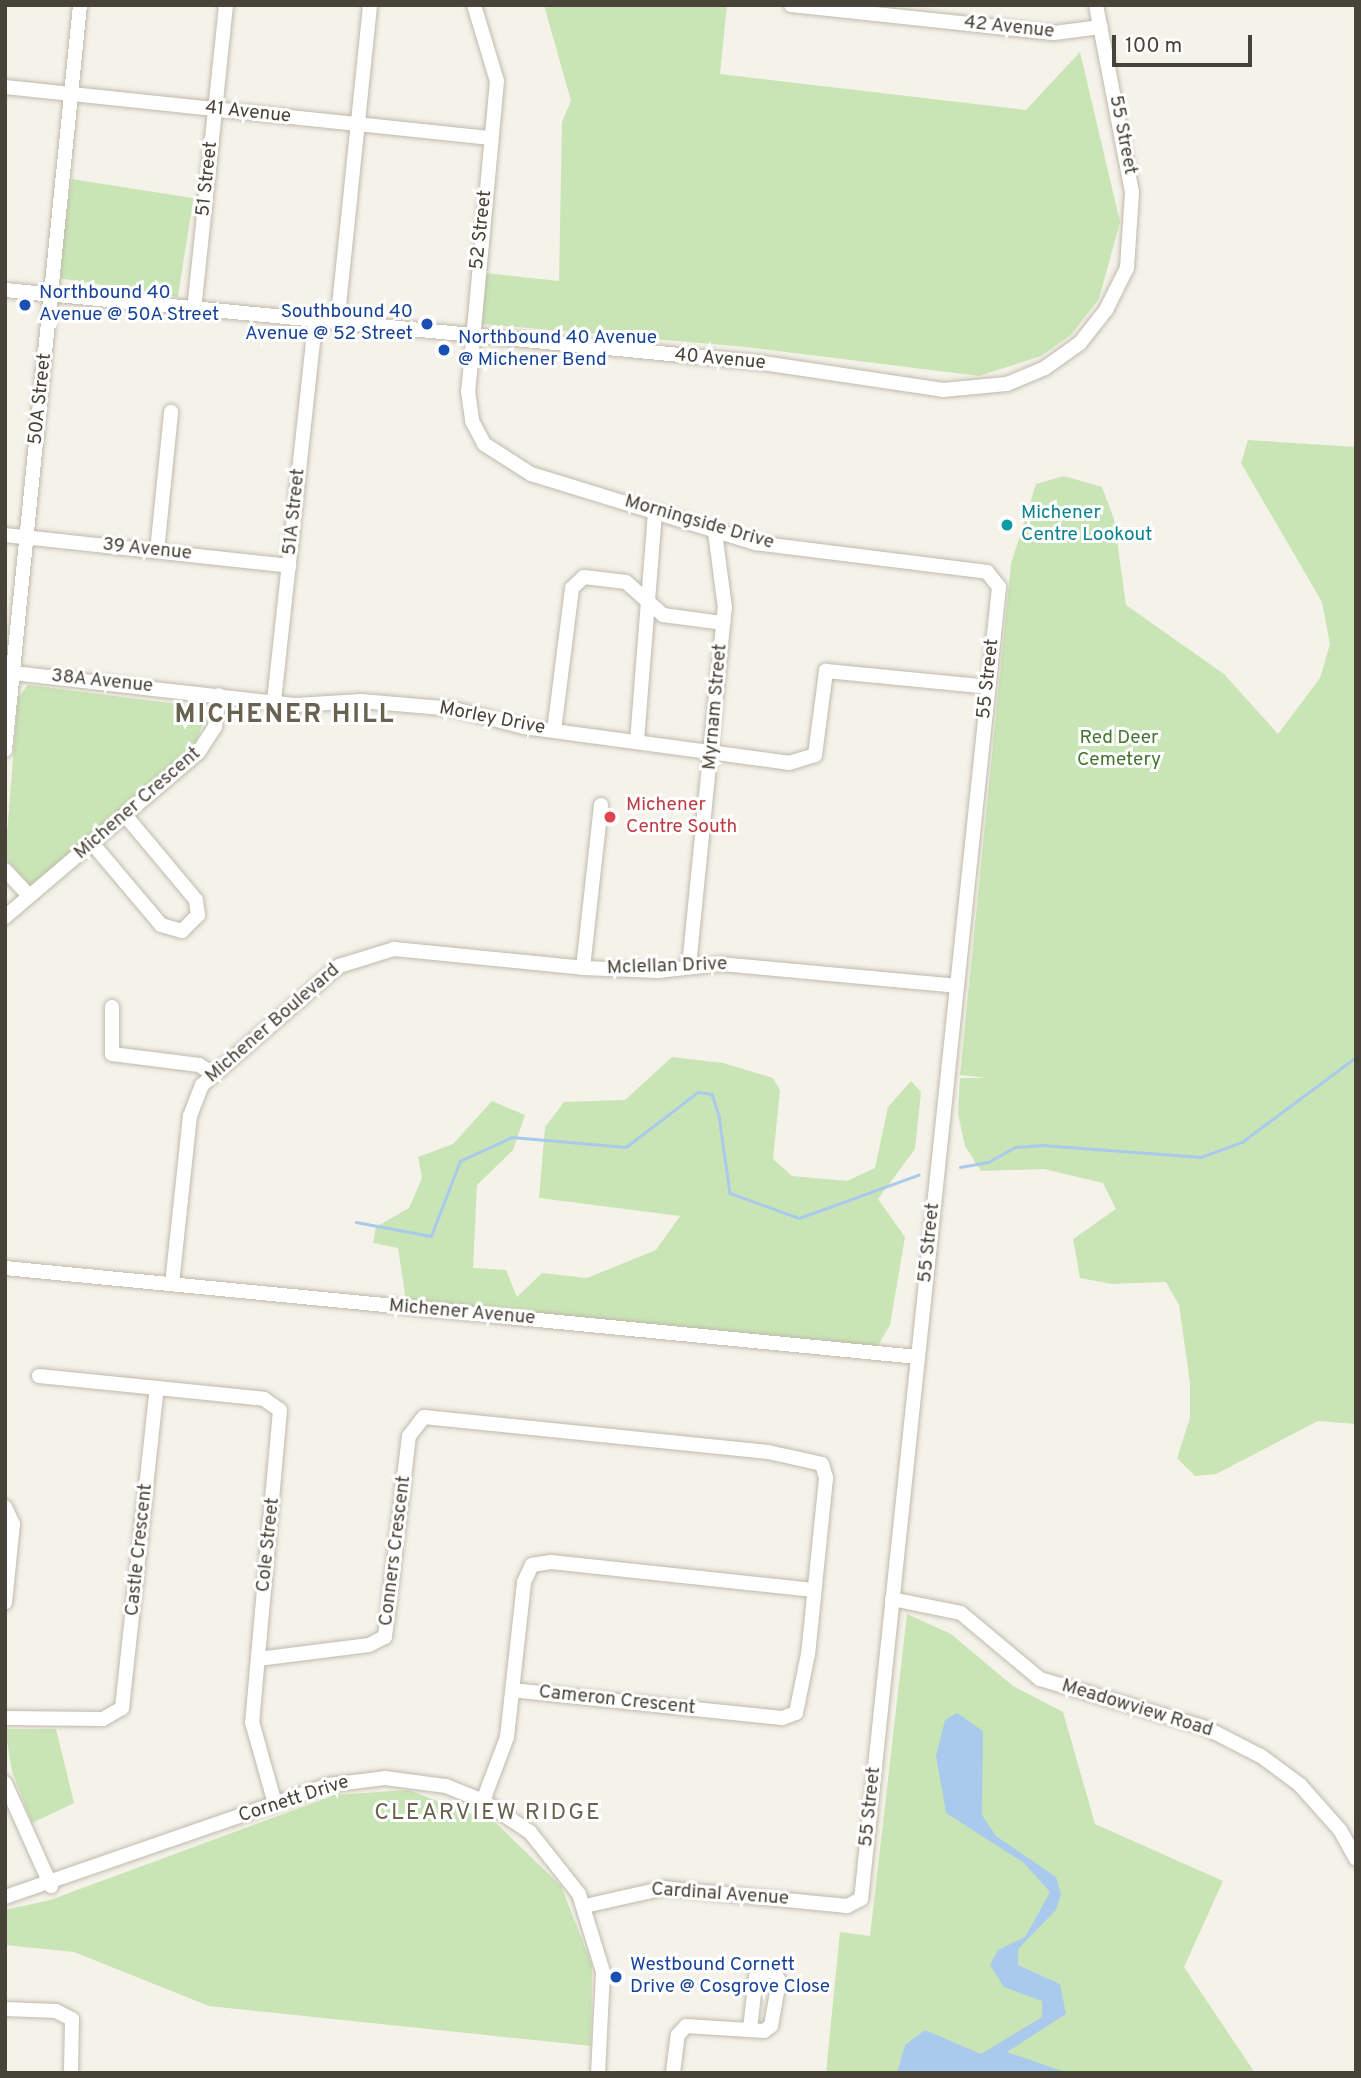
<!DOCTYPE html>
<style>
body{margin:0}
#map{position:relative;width:1361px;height:2078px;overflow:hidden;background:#f4f2e9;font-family:Overpass,sans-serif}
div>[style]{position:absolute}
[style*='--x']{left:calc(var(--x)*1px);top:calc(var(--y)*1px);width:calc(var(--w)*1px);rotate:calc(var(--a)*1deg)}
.green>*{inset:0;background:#cae5b5;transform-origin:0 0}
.water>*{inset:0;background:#aacaed}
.stream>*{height:2.5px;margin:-1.25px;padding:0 1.25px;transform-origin:1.25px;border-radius:1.25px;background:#aacaed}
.roads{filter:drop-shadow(0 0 2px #bfbaac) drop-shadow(0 0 2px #bfbaac)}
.minor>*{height:14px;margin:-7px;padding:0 7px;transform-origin:7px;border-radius:7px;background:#fff}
.dots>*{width:19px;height:19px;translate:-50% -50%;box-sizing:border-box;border:4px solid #fff;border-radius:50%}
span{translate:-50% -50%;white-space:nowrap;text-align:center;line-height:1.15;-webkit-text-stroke:6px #fff;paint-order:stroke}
.street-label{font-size:19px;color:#474338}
.transit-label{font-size:19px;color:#164399}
.left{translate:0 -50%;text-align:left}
.right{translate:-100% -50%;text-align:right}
.culture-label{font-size:19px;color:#0d838f}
.park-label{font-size:19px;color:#42762e}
.health-label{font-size:19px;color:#be3a42}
.quarter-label{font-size:23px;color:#696250;letter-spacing:2px}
.district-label{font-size:26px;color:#696250;font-weight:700;letter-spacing:2px}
.frame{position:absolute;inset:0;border:7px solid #474338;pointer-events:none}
.scale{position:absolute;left:1112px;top:35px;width:140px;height:32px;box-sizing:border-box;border:4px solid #474338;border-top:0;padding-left:9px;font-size:21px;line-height:24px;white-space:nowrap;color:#474338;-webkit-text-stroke:5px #fff;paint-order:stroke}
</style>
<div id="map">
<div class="green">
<div style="clip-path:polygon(544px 5px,727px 5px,720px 74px,1026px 110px,1080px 52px,1120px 222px,1099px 299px,1071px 335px,1041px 356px,979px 376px,746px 347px,482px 324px,485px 273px,559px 281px,562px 122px,571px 101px)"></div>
<div style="left:72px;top:179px;width:123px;height:100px;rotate:9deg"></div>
<div style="clip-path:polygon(1248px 440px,1356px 447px,1356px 1424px,1318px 1421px,1216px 1474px,1195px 1476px,1177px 1458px,1190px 1418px,1190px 1383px,1179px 1305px,1166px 1282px,1112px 1284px,1080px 1278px,1073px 1239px,1116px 1209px,1103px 1183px,1044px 1169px,981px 1171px,965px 1146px,958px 1114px,960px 1078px,987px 1078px,960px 1075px,1011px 564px,1036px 484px,1064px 476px,1102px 487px,1114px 519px,1126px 605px,1224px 674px,1278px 734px,1320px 678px,1330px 644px,1322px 602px,1241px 463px)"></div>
<div style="clip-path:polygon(28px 685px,209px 708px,194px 747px,31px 886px,5px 858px,18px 698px)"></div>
<div style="clip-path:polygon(672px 1057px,723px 1063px,773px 1078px,780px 1090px,773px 1159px,792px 1176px,847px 1181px,875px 1168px,888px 1107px,911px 1081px,921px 1092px,915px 1149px,878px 1199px,905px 1237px,890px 1325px,874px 1352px,407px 1307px,398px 1248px,373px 1243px,376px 1227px,409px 1208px,422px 1178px,418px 1157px,453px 1144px,492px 1101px,525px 1115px,513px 1150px,477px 1185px,473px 1268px,506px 1270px,517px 1297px,542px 1273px,587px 1278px,656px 1250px,680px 1216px,539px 1198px,545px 1127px,564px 1102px,625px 1100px)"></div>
<div style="clip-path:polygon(907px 1614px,951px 1634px,1013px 1686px,1063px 1712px,1095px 1824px,1223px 1881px,1184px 1967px,1255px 2073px,826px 2073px,840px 1932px,870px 1936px)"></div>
<div style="clip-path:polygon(5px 1729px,56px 1729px,74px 1803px,32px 1823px,12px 1771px)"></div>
<div style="clip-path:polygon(408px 1790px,496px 1823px,561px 1886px,592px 1965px,591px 2046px,209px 2006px,74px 1952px,5px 1945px,5px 1910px,50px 1900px,335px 1795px)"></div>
</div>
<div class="water">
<div style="clip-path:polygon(957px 1713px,983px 1731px,982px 1815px,996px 1836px,1056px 1877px,1061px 1894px,1056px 1910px,1018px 1949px,1018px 1965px,1060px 1984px,1066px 2014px,1007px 2052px,1068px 2073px,897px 2073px,905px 2045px,925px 2030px,981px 2054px,1042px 2017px,1042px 2001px,1004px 1987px,990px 1965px,998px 1950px,1025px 1937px,1050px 1892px,1024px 1863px,946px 1813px,936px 1756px,945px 1720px)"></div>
</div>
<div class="stream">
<div style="--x:960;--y:1167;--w:28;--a:-10"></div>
<div style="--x:988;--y:1162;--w:31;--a:-29"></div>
<div style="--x:1015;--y:1147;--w:27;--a:-4"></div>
<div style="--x:1042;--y:1145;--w:159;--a:4.3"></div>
<div style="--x:1201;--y:1157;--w:44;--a:-20.1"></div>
<div style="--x:1242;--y:1142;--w:142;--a:-36.7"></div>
<div style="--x:356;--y:1222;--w:76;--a:10.6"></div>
<div style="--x:431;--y:1236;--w:80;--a:-68.9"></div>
<div style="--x:460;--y:1161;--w:57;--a:-24.8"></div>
<div style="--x:512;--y:1137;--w:114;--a:5"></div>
<div style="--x:626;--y:1147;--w:91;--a:-37.4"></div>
<div style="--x:698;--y:1092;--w:14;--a:8"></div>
<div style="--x:712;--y:1094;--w:23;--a:72"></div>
<div style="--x:719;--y:1116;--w:78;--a:81.9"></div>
<div style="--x:730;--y:1193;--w:73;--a:19.9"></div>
<div style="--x:799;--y:1218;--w:127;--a:-19.9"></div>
</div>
<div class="roads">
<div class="minor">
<div style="--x:474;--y:5;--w:79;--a:73.2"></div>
<div style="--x:497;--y:81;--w:311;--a:95.3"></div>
<div style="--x:468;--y:391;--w:30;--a:82"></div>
<div style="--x:472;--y:421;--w:26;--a:62"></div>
<div style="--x:484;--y:444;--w:56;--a:32.6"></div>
<div style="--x:531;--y:474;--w:234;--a:17.1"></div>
<div style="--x:755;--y:543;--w:234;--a:7.1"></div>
<div style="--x:987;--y:572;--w:19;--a:51"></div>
<div style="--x:999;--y:587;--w:1319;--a:96"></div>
<div style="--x:861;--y:1899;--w:16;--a:153"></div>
<div style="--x:847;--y:1906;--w:183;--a:-174.4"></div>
<div style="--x:665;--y:1888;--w:82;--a:167.3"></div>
<div style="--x:791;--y:5;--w:264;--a:6.1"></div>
<div style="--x:1054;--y:33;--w:47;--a:-7.3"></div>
<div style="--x:5;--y:87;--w:489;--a:6"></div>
<div style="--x:5;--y:290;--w:762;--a:5.5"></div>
<div style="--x:763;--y:363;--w:182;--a:8.5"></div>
<div style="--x:943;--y:390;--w:64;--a:-5.4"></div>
<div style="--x:1007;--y:384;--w:41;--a:-22.8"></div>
<div style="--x:1045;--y:368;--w:43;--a:-35.5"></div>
<div style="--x:1080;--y:343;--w:42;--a:-51.8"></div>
<div style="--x:1106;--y:310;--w:47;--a:-63.4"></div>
<div style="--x:1127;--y:268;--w:76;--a:-86.2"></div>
<div style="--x:1132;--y:192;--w:190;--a:-100.9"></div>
<div style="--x:194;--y:310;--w:307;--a:-84"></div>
<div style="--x:337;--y:325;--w:322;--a:-84.1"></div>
<div style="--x:5;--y:535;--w:286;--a:6.2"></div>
<div style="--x:157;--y:551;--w:140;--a:-84.2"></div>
<div style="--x:13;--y:673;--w:285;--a:6.5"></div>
<div style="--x:296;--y:705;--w:65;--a:-3.5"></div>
<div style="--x:361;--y:701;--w:93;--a:4.9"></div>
<div style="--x:454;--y:709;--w:72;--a:14.4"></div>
<div style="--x:524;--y:727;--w:267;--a:7.7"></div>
<div style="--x:789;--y:763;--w:27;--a:-17"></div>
<div style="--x:815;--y:755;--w:85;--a:-82.5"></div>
<div style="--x:826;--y:671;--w:163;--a:5.6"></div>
<div style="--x:274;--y:701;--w:380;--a:-83.8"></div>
<div style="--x:554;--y:731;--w:144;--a:-82.8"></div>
<div style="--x:572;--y:588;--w:16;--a:-43"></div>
<div style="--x:584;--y:577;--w:42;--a:6.8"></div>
<div style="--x:626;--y:582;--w:50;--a:41.7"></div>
<div style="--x:663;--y:615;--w:61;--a:7.6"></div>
<div style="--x:637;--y:741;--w:230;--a:-85.5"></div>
<div style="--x:5;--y:750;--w:749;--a:-84.25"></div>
<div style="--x:601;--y:805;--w:164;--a:96.3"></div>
<div style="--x:583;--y:968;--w:75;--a:2.3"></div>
<div style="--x:658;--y:971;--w:63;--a:-6.3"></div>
<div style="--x:721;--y:964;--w:237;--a:5.3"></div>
<div style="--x:92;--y:843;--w:107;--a:49.9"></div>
<div style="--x:161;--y:925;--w:22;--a:16"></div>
<div style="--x:182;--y:931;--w:23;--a:-45"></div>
<div style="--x:198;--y:915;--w:15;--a:-98"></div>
<div style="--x:196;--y:900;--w:111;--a:-129.9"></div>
<div style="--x:5;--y:870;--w:35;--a:47"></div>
<div style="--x:5;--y:917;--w:253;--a:-40.4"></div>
<div style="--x:198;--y:753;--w:31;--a:-57"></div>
<div style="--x:215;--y:727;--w:32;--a:-83"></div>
<div style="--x:689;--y:966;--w:360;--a:-84.3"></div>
<div style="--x:725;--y:608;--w:77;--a:-97.5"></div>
<div style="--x:112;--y:1007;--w:47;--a:90"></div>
<div style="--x:112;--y:1054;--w:88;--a:7.2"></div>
<div style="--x:199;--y:1065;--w:15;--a:32"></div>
<div style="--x:5;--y:1268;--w:917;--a:5.57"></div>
<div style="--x:172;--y:1284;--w:169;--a:-83.9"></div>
<div style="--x:190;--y:1116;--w:33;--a:-69"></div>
<div style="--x:202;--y:1085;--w:181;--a:-41"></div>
<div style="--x:339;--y:966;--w:58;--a:-17.2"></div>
<div style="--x:394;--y:949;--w:190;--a:5.7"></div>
<div style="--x:39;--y:1376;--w:226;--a:5.8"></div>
<div style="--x:264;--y:1399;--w:19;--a:35"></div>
<div style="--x:280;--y:1410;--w:313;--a:95.1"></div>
<div style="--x:252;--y:1722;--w:85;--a:74.3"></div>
<div style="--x:5;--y:1507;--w:19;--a:65"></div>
<div style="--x:13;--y:1524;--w:79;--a:95.8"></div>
<div style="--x:892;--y:1599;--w:70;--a:11.5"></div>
<div style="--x:961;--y:1613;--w:103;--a:39.9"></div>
<div style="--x:1040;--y:1679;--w:173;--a:16.4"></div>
<div style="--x:1206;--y:1728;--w:62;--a:27"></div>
<div style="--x:1261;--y:1756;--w:49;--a:36.6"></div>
<div style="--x:1300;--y:1785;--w:60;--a:48.4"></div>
<div style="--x:1340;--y:1830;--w:33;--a:61"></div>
<div style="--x:258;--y:1659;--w:112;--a:-7.2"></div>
<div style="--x:369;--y:1645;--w:18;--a:-27"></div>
<div style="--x:385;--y:1637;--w:202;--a:-83.2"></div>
<div style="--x:409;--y:1436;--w:24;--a:-52"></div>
<div style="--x:424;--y:1417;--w:346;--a:5.8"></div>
<div style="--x:768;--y:1452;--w:55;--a:12.5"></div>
<div style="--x:822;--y:1464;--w:15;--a:74"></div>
<div style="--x:826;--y:1478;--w:177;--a:95.8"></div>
<div style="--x:808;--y:1654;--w:60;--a:101.5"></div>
<div style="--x:796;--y:1713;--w:15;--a:160"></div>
<div style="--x:782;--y:1718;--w:270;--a:-174.1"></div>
<div style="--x:5;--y:1718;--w:98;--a:0.6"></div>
<div style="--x:103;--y:1719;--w:22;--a:-30"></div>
<div style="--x:122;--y:1708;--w:322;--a:-83.8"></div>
<div style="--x:5;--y:1783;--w:113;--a:65.9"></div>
<div style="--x:483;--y:1801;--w:68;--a:-69.4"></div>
<div style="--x:507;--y:1737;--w:156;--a:-83.7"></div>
<div style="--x:524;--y:1582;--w:19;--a:-65"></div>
<div style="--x:532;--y:1565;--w:19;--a:-9"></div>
<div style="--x:551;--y:1562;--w:264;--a:6.1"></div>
<div style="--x:5;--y:1897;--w:343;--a:-19.1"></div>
<div style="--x:329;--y:1785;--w:56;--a:-7.1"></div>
<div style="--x:385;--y:1778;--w:62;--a:7.5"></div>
<div style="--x:446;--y:1786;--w:40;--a:22"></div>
<div style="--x:483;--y:1801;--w:56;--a:33.4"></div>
<div style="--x:530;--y:1832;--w:79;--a:51.7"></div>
<div style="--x:579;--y:1894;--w:82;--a:72.9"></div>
<div style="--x:603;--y:1972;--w:101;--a:92.8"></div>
<div style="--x:5;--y:2009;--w:51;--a:2.2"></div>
<div style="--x:56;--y:2011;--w:18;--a:27"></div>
<div style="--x:72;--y:2019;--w:54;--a:91.1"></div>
<div style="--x:673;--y:2073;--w:38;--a:-83"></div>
<div style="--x:678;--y:2035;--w:12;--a:-48"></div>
<div style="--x:686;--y:2026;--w:78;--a:3.7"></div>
<div style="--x:764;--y:2031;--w:9;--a:-36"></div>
<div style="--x:771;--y:2026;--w:46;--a:-79.9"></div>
<div style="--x:779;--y:1981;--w:13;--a:-117"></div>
<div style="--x:773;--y:1969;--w:19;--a:155"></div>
<div style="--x:756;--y:1977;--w:52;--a:96.6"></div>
</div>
</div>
<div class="dots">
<div style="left:25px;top:305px;background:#1a4fb4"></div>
<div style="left:427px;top:324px;background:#1a4fb4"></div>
<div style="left:444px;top:350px;background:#1a4fb4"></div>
<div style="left:1007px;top:525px;background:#0f9aa8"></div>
<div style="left:610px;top:817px;background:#e0444e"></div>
<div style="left:616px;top:1977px;background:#1a4fb4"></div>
</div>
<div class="street-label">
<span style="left:1009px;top:28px;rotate:6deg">42 Avenue</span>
<span style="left:248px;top:113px;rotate:6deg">41 Avenue</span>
<span style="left:1122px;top:135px;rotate:79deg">55 Street</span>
<span style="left:208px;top:179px;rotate:-84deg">51 Street</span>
<span style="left:482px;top:230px;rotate:-84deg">52 Street</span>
<span style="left:720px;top:360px;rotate:5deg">40 Avenue</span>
<span style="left:41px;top:399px;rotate:-84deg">50A Street</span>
<span style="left:295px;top:512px;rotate:-84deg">51A Street</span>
<span style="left:699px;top:523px;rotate:16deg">Morningside Drive</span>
<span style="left:147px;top:550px;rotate:6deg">39 Avenue</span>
<span style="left:989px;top:679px;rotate:-84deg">55 Street</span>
<span style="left:102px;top:682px;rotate:6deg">38A Avenue</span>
<span style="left:716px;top:707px;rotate:-85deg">Myrnam Street</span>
<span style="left:492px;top:719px;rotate:11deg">Morley Drive</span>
<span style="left:138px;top:804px;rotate:-41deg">Michener Crescent</span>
<span style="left:667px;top:967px;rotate:-2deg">Mclellan Drive</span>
<span style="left:273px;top:1024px;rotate:-41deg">Michener Boulevard</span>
<span style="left:930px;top:1243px;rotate:-84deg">55 Street</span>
<span style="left:462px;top:1313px;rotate:5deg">Michener Avenue</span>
<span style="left:269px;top:1545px;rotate:-84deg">Cole Street</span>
<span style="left:140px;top:1550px;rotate:-84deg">Castle Crescent</span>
<span style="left:396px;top:1551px;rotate:-83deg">Conners Crescent</span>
<span style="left:617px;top:1701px;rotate:6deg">Cameron Crescent</span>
<span style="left:1137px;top:1709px;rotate:17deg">Meadowview Road</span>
<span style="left:294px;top:1800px;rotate:-18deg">Cornett Drive</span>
<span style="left:871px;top:1807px;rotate:-84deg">55 Street</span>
<span style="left:720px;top:1895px;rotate:4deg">Cardinal Avenue</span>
</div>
<div class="transit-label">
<span class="left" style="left:39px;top:305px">Northbound 40<br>Avenue @ 50A Street</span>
<span class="right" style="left:413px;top:324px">Southbound 40<br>Avenue @ 52 Street</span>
<span class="left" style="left:458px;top:350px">Northbound 40 Avenue<br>@ Michener Bend</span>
<span class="left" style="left:630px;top:1977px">Westbound Cornett<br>Drive @ Cosgrove Close</span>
</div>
<div class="culture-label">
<span class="left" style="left:1021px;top:525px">Michener<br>Centre Lookout</span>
</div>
<div class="park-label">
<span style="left:1119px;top:750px">Red Deer<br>Cemetery</span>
</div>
<div class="health-label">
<span class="left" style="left:626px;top:817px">Michener<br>Centre South</span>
</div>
<div class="quarter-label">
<span style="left:488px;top:1814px">CLEARVIEW RIDGE</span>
</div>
<div class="district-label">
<span style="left:285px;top:716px">MICHENER HILL</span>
</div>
<div class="frame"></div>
<div class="scale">100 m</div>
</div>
